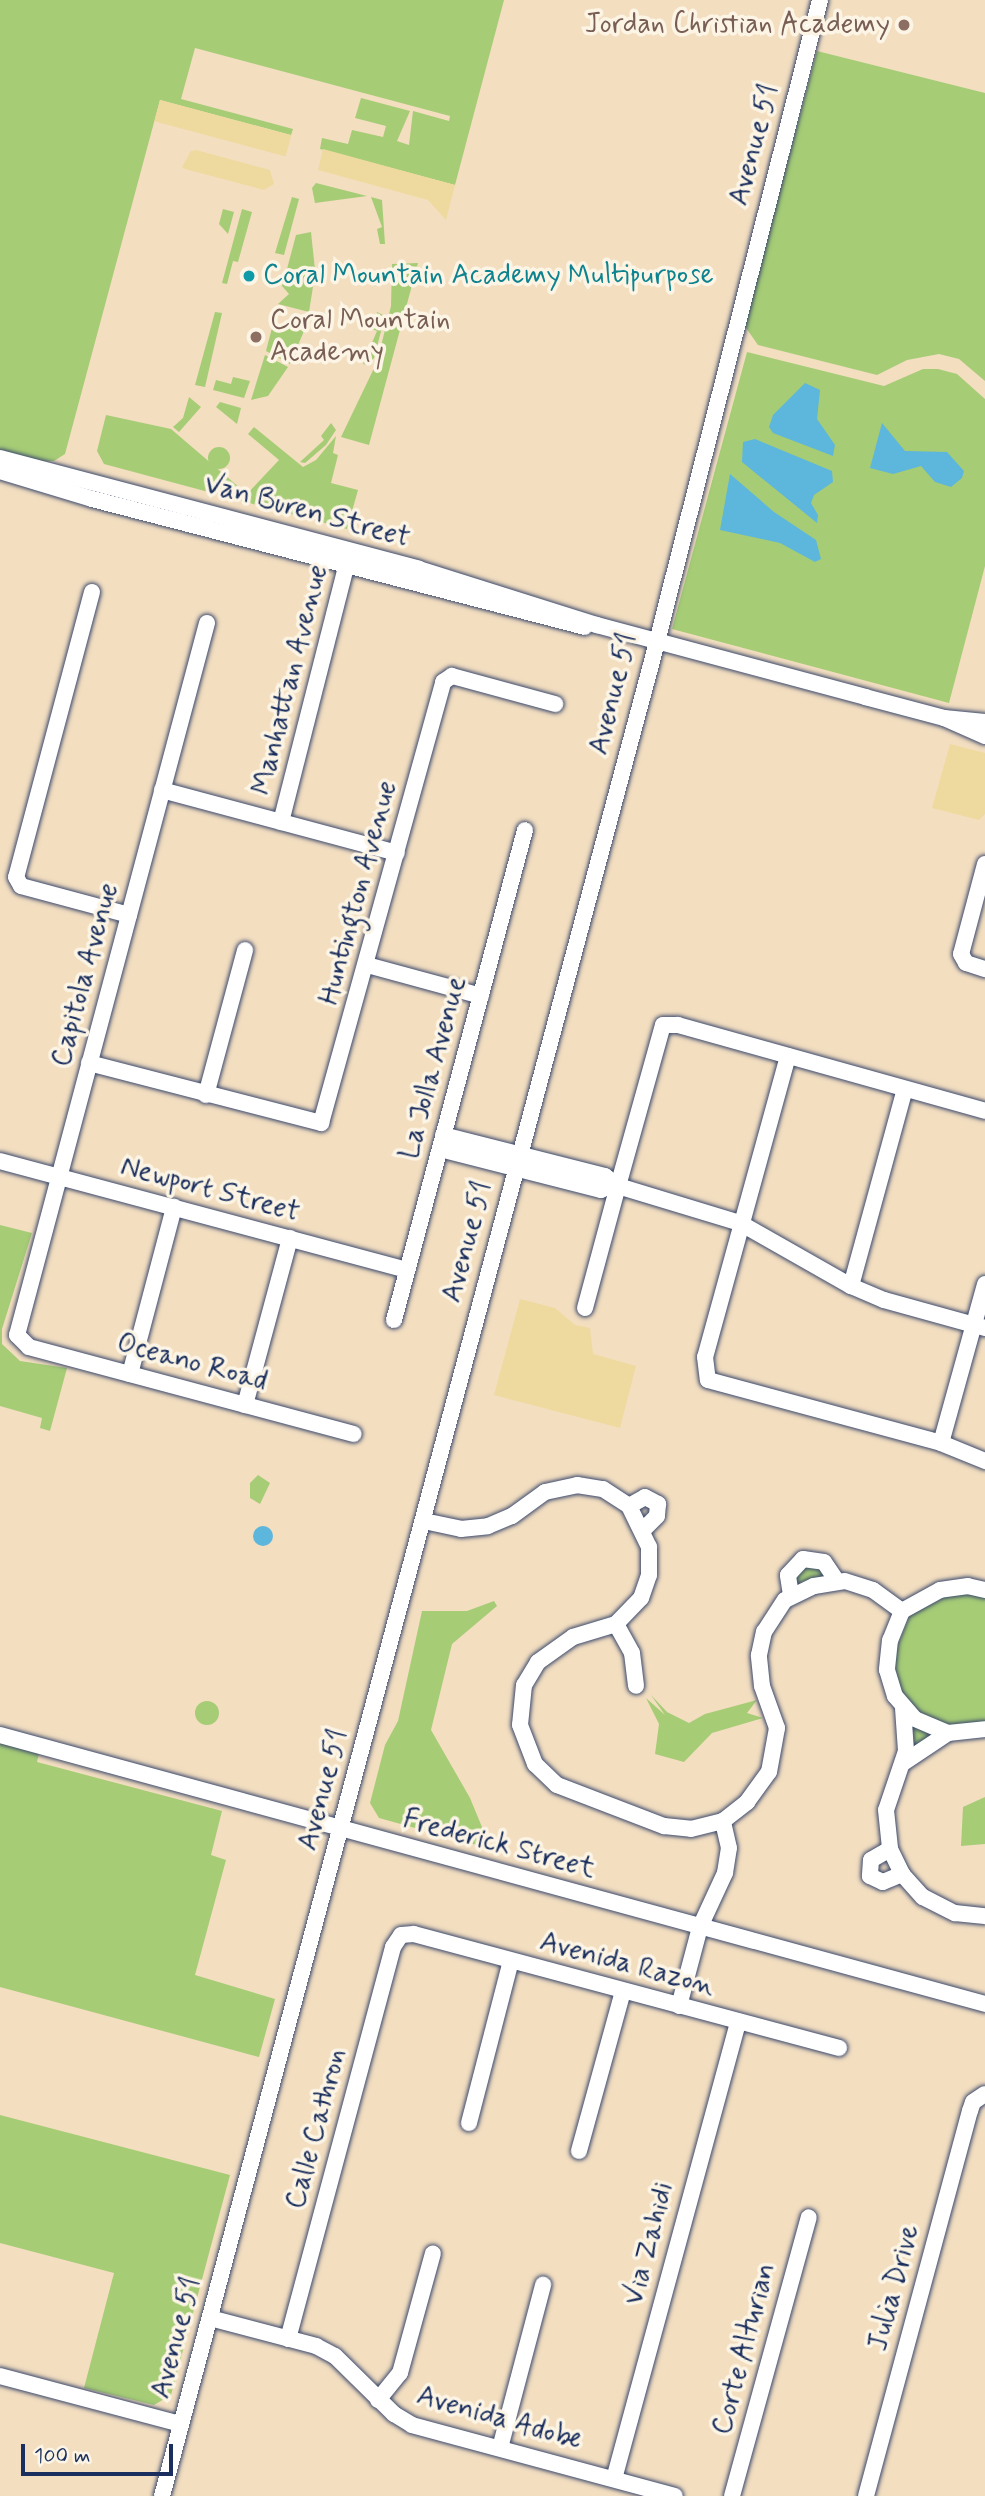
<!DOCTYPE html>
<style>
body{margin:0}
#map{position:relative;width:985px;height:2496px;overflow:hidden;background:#f3dec0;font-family:Mynerve,sans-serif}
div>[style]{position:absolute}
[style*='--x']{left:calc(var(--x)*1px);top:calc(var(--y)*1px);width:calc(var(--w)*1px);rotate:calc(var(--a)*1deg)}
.green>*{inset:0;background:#a6cc76}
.round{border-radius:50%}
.sand>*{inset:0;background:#eeda9e;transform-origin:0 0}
.water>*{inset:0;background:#5db6db}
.roads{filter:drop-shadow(0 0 2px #3b496d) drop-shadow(0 0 2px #3b496d)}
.minor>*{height:16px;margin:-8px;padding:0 8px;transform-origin:8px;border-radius:8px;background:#fff}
.dots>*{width:19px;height:19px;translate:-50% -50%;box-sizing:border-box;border:4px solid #fcf5e5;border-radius:50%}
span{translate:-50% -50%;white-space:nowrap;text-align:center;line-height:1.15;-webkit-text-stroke:7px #fcf5e5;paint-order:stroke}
.education-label{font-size:28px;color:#785e54}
.right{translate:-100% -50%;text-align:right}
.left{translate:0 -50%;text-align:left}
.street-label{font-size:28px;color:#1b2f5e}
.culture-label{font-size:28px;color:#0d838f}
.scale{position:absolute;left:21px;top:2444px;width:152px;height:32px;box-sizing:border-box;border:4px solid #1b2f5e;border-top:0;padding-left:9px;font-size:21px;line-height:24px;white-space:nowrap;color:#1b2f5e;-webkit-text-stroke:5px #fcf5e5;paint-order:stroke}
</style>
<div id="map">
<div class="green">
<div style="clip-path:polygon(0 0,504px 0,455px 185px,320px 149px,322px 138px,348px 144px,352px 130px,383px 137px,386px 126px,355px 118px,361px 98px,410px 111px,397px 141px,409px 145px,413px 111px,449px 121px,450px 116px,195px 48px,181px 99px,293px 129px,291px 135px,160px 100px,65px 454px,54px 461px,30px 461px,0 454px)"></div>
<div style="clip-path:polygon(817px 51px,985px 93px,985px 381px,959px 359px,939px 354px,907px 360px,877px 375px,758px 345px,744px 325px)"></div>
<div style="clip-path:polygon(316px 183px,367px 196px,315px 203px,312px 188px)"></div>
<div style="clip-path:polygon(292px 197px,299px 199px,284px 255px,275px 253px)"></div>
<div style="clip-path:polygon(371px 197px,382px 200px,385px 244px,380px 244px,377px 229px,382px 227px)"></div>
<div style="clip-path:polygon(223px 209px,234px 212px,228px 234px,219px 224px)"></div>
<div style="clip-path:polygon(242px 209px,252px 212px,238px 262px,233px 261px,227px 284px,222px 283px)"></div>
<div style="clip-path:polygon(311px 232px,315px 270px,287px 269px,296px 235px)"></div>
<div style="clip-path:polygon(418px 263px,369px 445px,341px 437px,377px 362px,391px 306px,392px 264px)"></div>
<div style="clip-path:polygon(285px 274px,315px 274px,309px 312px,278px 304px,289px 294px,282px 286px)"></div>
<div style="clip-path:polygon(215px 312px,222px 313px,205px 387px,195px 385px)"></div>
<div style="clip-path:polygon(377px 312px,385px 316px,374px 358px,368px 365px,363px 364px,377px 331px,372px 329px)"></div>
<div style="clip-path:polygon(273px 324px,304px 331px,290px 364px,266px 351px)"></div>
<div style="clip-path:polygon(747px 352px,884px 386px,923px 369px,938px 369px,957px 374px,985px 399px,985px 566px,949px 703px,672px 629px)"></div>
<div style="clip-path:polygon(265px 355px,288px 367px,268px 396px,251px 400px)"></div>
<div style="clip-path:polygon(233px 377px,250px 381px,244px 398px,213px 390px,216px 380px,231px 384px)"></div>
<div style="clip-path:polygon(189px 397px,201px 407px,179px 432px,173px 427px,183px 418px)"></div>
<div style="clip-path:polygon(220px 402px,241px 408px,237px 424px,216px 407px)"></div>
<div style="clip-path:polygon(106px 415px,171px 429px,247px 494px,279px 460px,248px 434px,254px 427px,303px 467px,316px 460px,336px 436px,333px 453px,338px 455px,331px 483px,358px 490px,347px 529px,104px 464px,97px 451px)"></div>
<div style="clip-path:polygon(331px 423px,336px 430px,326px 445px,305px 463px,300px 462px,324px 440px,321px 436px)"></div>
<div class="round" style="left:208px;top:447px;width:22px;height:22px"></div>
<div style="clip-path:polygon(0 1225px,32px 1233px,2px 1329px,2px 1344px,20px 1361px,67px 1368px,50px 1431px,40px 1428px,42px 1418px,0 1406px)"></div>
<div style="clip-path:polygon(258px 1475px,270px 1483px,260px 1504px,250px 1498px,250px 1483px)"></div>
<div style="clip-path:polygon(814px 1564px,825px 1572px,823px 1576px,795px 1584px,799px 1568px)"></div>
<div style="clip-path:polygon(955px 1592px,985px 1595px,985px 1724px,955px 1728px,928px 1721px,902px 1697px,893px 1657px,910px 1615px)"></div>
<div style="clip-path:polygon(494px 1601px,497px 1606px,452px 1644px,431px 1730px,470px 1798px,491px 1849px,379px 1818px,370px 1803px,385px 1745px,398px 1721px,422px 1611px,467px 1611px)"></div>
<div style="clip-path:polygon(651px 1695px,667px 1712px,689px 1723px,705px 1714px,757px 1700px,747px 1713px,763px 1718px,712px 1733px,684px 1762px,655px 1754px,659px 1724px,646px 1698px,665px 1715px)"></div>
<div class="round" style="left:195px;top:1701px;width:24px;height:24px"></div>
<div style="clip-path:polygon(911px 1724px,935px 1733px,913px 1749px)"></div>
<div style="clip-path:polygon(0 1738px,40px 1749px,37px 1762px,222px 1811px,211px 1855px,226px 1860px,195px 1975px,275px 1999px,259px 2057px,0 1987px)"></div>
<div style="clip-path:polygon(985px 1797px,985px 1844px,961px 1846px,963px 1807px)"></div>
<div style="clip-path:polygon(0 2115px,230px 2175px,171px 2395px,154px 2405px,84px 2388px,114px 2273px,0 2243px)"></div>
</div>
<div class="sand">
<div style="left:160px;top:100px;width:136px;height:22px;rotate:15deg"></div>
<div style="clip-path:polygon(323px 149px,455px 185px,446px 220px,428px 200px,318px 170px)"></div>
<div style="clip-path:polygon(196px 150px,270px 170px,274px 184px,264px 190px,185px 169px,182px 167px,191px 151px)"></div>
<div style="clip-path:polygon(950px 744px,985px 753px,985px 814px,979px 820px,932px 808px)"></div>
<div style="clip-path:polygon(520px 1299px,555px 1308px,575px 1325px,590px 1328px,593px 1354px,636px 1366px,620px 1428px,494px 1395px)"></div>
</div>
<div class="water">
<div style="clip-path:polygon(805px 383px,820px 390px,817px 419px,835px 445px,833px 456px,773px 433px,769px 427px,773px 415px)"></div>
<div style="clip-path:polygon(882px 423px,905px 451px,947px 452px,964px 471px,962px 478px,951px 487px,935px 482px,921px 466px,893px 474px,870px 468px)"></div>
<div style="clip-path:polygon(755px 439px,832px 471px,833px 482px,814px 495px,811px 503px,818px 515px,817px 523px,742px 462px,743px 442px)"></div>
<div style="clip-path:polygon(730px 474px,774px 512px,816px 540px,821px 559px,815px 562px,780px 543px,720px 530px)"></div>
<div class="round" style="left:253px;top:1526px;width:20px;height:20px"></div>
</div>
<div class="roads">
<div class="minor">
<div style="--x:0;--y:458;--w:433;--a:14.8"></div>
<div style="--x:419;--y:569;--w:187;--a:17.5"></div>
<div style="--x:597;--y:625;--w:278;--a:15"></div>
<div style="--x:865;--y:697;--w:82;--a:14.9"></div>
<div style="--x:944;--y:718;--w:41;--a:5.6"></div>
<div style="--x:0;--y:471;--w:96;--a:16.9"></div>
<div style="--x:92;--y:499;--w:509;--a:14.55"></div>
<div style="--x:92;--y:592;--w:295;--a:104.9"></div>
<div style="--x:16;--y:877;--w:10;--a:61"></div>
<div style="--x:21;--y:886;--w:112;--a:15"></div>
<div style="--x:207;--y:623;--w:737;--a:104.94"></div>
<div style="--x:17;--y:1335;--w:17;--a:45"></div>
<div style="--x:29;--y:1347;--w:336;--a:15"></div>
<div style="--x:944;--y:718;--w:45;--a:23.7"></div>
<div style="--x:162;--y:790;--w:243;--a:15"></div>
<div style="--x:281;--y:822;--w:275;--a:-75.7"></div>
<div style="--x:985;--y:864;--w:93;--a:104.9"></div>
<div style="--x:961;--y:954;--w:10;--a:61"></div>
<div style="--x:966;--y:963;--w:20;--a:18"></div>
<div style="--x:367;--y:965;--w:118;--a:15.2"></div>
<div style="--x:788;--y:1056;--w:312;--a:105.4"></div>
<div style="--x:705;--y:1357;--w:23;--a:83"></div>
<div style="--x:708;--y:1380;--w:241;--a:15.1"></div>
<div style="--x:941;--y:1443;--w:48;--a:22.2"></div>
<div style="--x:89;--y:1063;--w:240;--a:14.5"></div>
<div style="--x:321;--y:1123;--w:458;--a:-74.5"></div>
<div style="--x:443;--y:682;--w:11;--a:-34"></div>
<div style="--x:452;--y:676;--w:107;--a:15.2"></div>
<div style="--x:206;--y:1095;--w:150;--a:-74.9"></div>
<div style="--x:443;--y:1135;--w:167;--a:14.2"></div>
<div style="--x:605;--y:1176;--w:16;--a:38"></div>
<div style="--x:618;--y:1186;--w:167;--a:-74.4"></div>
<div style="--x:663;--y:1025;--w:15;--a:0"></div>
<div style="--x:678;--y:1025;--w:319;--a:15.6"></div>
<div style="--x:440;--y:1149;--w:166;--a:14.3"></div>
<div style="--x:601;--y:1190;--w:13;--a:-29"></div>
<div style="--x:0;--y:1161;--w:421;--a:15"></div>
<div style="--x:851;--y:1286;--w:204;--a:-74.7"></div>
<div style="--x:585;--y:1308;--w:126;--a:-74.9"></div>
<div style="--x:618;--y:1186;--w:127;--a:16.9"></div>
<div style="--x:740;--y:1223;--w:128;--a:29.6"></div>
<div style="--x:851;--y:1286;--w:36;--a:23"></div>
<div style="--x:884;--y:1300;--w:105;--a:15.5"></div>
<div style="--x:394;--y:1320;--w:507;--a:-75.03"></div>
<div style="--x:130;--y:1374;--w:173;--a:-75.2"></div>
<div style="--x:245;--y:1405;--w:173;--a:-74.9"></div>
<div style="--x:941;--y:1443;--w:165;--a:-74.5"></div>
<div style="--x:629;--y:1506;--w:18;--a:-29"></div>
<div style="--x:645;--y:1497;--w:15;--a:28"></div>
<div style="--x:658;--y:1504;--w:12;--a:95"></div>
<div style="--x:657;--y:1516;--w:18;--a:135"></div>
<div style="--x:424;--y:1521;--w:38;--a:12"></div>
<div style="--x:461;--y:1529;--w:27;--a:-6"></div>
<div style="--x:488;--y:1526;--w:26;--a:-23"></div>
<div style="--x:512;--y:1516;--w:41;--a:-36"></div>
<div style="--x:545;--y:1492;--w:33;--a:-12"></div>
<div style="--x:577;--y:1485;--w:26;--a:9"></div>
<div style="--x:603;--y:1489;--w:31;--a:33"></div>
<div style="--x:629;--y:1506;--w:46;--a:64"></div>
<div style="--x:649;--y:1547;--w:28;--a:90"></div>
<div style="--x:649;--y:1575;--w:24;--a:109"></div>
<div style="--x:641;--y:1598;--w:36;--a:134"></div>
<div style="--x:616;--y:1624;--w:45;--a:163.2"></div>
<div style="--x:573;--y:1637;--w:43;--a:144.5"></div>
<div style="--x:538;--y:1662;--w:27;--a:121"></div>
<div style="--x:524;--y:1685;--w:40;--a:95.7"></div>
<div style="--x:520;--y:1725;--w:42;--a:69"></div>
<div style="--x:535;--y:1764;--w:30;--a:44"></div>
<div style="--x:557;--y:1785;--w:115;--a:21"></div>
<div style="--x:664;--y:1826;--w:27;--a:6"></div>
<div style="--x:691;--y:1829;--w:33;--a:-14"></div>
<div style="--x:723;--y:1821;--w:31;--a:-38"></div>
<div style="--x:747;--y:1802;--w:37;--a:-54"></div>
<div style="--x:769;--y:1772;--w:45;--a:-79.7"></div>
<div style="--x:777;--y:1728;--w:45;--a:-109.7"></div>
<div style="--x:762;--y:1686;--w:31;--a:-96"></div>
<div style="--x:759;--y:1655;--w:24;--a:-78"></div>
<div style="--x:764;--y:1632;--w:38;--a:-57"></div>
<div style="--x:785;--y:1600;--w:32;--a:-26"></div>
<div style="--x:814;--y:1586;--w:31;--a:-9"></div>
<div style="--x:845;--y:1581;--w:29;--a:18"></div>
<div style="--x:873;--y:1590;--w:36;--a:36"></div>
<div style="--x:985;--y:1590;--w:17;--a:-167"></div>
<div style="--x:968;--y:1586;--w:28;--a:172"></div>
<div style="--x:940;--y:1590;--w:43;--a:151.1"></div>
<div style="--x:902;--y:1611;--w:31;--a:112"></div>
<div style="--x:890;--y:1640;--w:30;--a:96"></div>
<div style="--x:887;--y:1670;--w:27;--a:73"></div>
<div style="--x:895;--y:1696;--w:30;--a:49"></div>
<div style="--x:915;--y:1719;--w:36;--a:23"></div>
<div style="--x:948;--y:1733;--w:37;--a:-6"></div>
<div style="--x:791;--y:1595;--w:20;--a:-99"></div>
<div style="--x:788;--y:1575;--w:22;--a:-47"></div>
<div style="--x:803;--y:1559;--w:21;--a:8"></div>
<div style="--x:824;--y:1562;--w:23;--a:56"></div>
<div style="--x:616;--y:1624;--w:33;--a:61"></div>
<div style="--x:632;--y:1653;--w:33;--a:83"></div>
<div style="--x:903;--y:1708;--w:43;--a:86"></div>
<div style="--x:906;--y:1751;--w:62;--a:108.7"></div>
<div style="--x:886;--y:1810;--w:39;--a:84"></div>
<div style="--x:890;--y:1849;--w:28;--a:64"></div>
<div style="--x:902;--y:1874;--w:31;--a:48"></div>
<div style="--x:923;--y:1897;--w:36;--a:27"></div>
<div style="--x:955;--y:1913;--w:30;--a:6"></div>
<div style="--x:0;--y:1735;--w:1021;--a:15.27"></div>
<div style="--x:903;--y:1763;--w:54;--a:-33.7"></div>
<div style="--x:890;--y:1849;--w:22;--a:150"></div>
<div style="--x:871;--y:1860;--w:16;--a:94"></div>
<div style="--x:870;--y:1876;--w:14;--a:25"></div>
<div style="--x:883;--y:1882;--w:21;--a:-23"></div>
<div style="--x:679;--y:2006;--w:82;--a:-75.1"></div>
<div style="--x:700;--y:1927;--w:60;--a:-65.2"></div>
<div style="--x:725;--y:1873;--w:25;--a:-81"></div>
<div style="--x:729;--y:1848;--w:28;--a:-103"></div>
<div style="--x:469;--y:2123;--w:167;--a:-75.5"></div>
<div style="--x:579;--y:2151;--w:166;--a:-74.6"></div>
<div style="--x:210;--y:2318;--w:110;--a:14.8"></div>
<div style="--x:316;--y:2346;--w:21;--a:28"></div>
<div style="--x:335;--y:2356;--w:83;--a:44.5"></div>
<div style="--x:394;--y:2414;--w:21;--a:31"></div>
<div style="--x:412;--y:2425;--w:272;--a:15.1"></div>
<div style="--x:288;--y:2339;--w:406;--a:-75"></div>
<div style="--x:393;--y:1947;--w:14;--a:-56"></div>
<div style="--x:401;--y:1935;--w:13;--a:-4"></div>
<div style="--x:414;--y:1934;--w:440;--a:15"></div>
<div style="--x:0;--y:2376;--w:187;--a:14.9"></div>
<div style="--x:378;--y:2400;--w:35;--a:-51"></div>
<div style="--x:400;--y:2373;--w:124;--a:-74.6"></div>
<div style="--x:500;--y:2448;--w:169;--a:-75.2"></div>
<div style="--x:614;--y:2479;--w:474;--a:-74.8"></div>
<div style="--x:162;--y:2496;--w:1891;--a:-75.05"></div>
<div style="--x:650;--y:669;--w:690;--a:-75.74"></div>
<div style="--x:732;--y:2496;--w:289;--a:-74.6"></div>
<div style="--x:866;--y:2496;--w:399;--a:-74.9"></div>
<div style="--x:970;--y:2111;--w:9;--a:-72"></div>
<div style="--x:973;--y:2102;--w:14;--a:-34"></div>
</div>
</div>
<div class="dots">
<div style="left:904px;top:25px;background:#8d6e63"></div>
<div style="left:249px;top:276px;background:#0f9aa8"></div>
<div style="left:256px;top:337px;background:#8d6e63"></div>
</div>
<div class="education-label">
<span class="right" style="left:890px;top:25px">Jordan Christian Academy</span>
<span class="left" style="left:270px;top:337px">Coral Mountain<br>Academy</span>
</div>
<div class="street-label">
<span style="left:755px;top:145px;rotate:-75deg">Avenue 51</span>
<span style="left:307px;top:512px;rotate:15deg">Van Buren Street</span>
<span style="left:291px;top:680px;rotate:-76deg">Manhattan Avenue</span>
<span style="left:614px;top:694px;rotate:-76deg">Avenue 51</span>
<span style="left:359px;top:893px;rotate:-75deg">Huntington Avenue</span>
<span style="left:86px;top:975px;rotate:-75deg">Capitola Avenue</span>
<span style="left:434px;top:1068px;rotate:-75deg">La Jolla Avenue</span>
<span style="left:210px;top:1190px;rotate:15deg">Newport Street</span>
<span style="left:468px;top:1242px;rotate:-75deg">Avenue 51</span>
<span style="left:192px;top:1363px;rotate:15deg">Oceano Road</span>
<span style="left:324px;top:1790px;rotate:-75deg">Avenue 51</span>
<span style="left:499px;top:1845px;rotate:15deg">Frederick Street</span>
<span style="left:627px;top:1965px;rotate:15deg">Avenida Razon</span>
<span style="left:317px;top:2129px;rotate:-75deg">Calle Cathron</span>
<span style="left:650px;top:2244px;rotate:-75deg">Via Zahidi</span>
<span style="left:895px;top:2288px;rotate:-75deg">Julia Drive</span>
<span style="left:177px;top:2338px;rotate:-75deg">Avenue 51</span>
<span style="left:745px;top:2349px;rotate:-75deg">Corte Alturian</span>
<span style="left:499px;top:2419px;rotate:16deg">Avenida Adobe</span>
</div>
<div class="culture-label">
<span class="left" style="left:263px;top:276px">Coral Mountain Academy Multipurpose</span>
</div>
<div class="scale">100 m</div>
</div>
